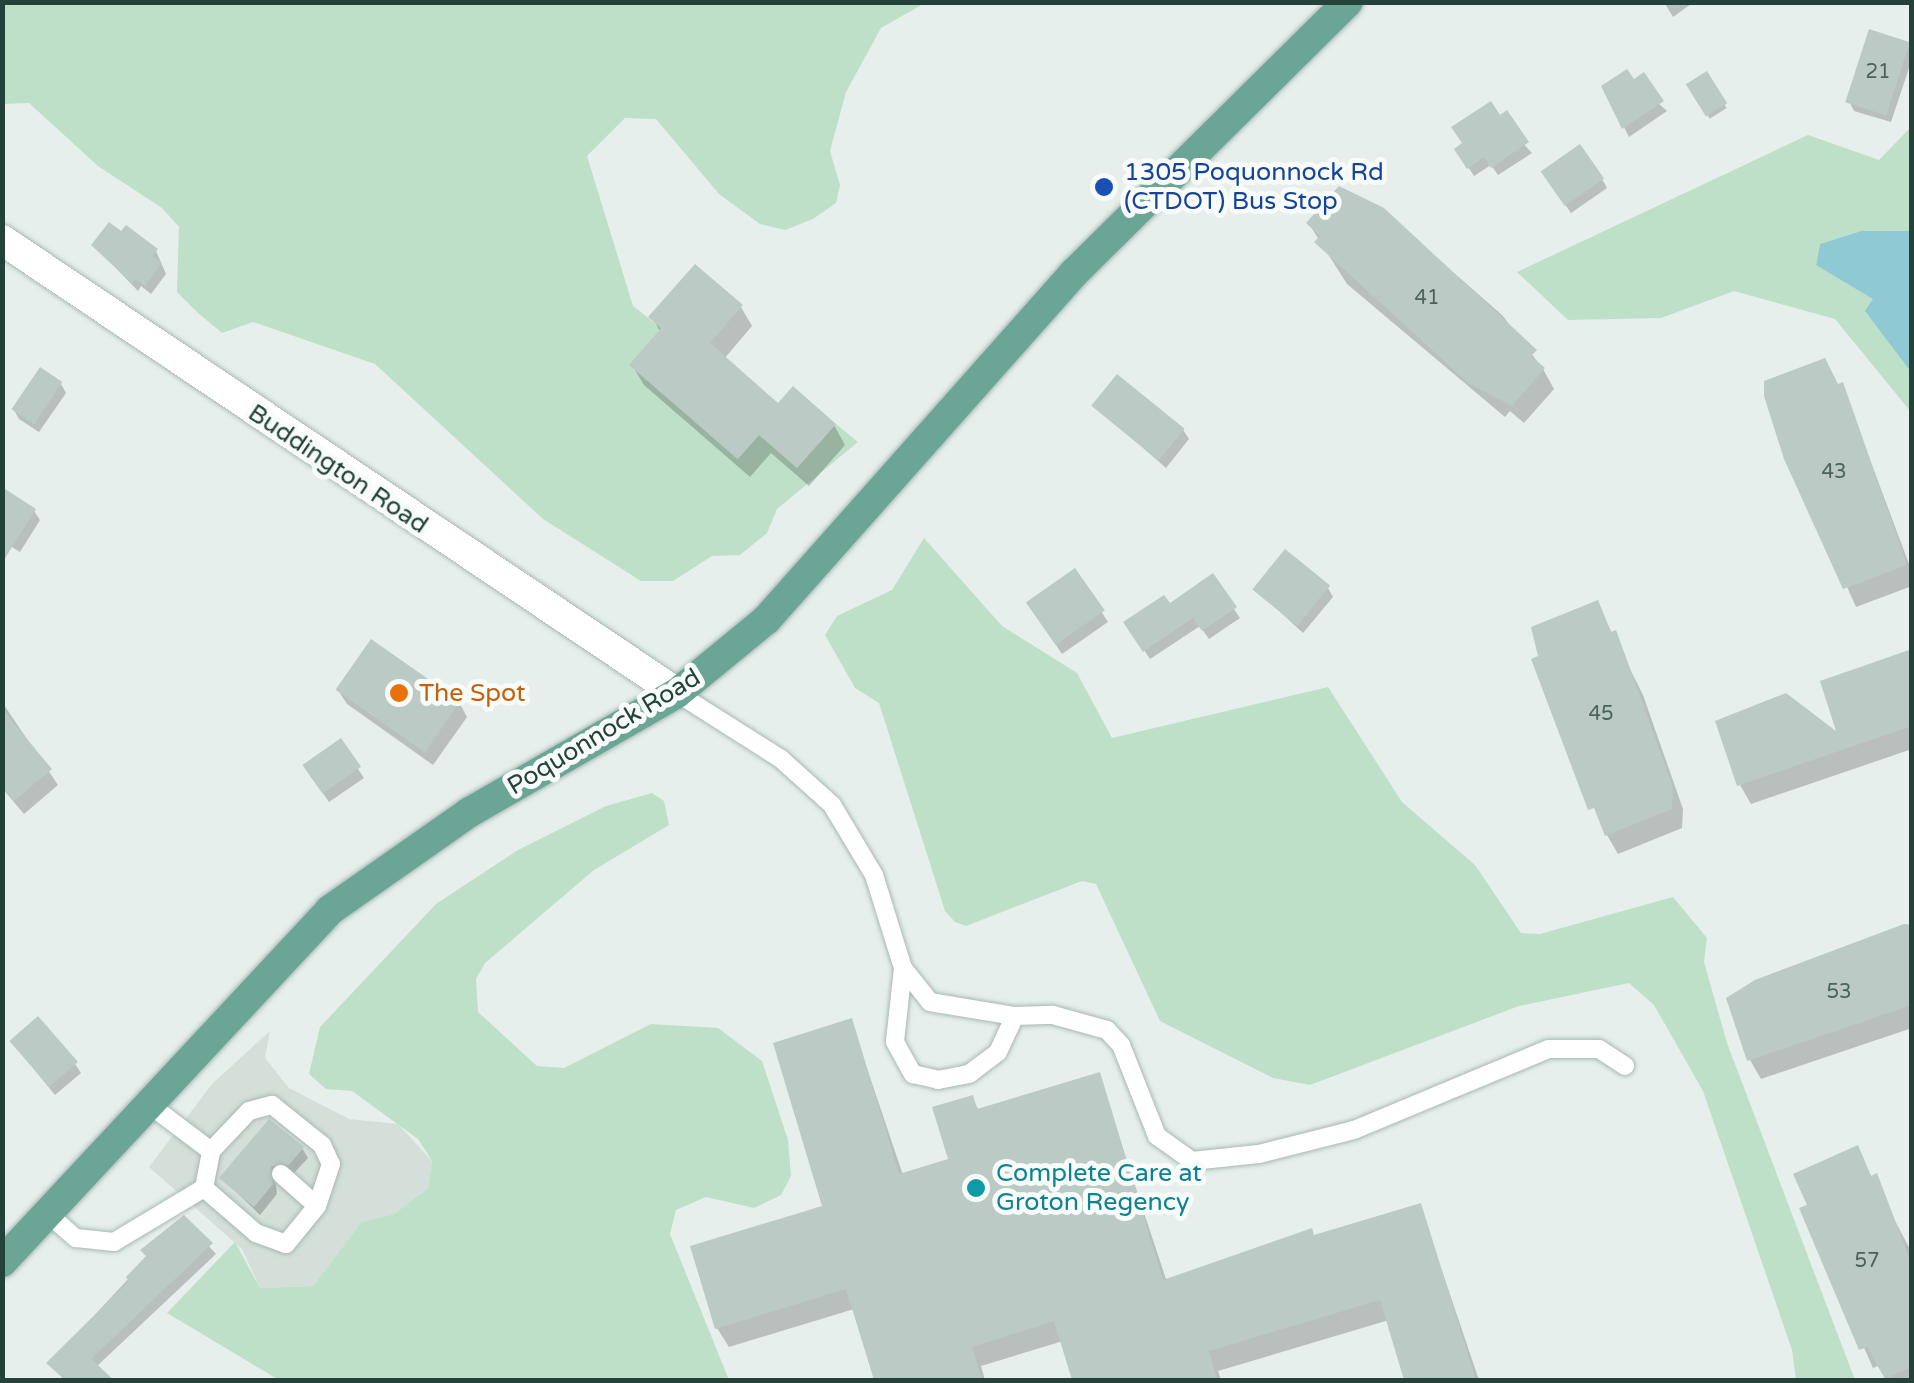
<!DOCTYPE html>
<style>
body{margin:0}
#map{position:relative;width:1914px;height:1383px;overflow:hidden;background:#e6efeb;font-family:"Varela Round",sans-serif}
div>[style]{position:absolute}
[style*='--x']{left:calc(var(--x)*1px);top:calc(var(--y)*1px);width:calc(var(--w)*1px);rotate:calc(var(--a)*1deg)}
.built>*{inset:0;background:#d4dfda}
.green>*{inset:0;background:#bfe0c8}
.water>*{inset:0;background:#8ec9d4}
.shadow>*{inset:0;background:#0003;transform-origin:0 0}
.building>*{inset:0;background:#bbcac4;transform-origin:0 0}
.roads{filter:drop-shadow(0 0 2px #a8b8b2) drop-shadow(0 0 2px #a8b8b2)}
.lane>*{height:18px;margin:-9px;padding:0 9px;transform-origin:9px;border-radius:9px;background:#fff}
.secondary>*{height:30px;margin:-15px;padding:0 15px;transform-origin:15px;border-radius:15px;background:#fff}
.primary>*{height:30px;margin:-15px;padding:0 15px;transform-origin:15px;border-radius:15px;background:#6aa596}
.dots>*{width:28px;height:28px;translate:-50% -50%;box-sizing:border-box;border:5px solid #f7fbf9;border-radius:50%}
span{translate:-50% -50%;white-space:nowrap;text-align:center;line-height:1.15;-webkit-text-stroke:10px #f7fbf9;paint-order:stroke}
.number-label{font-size:20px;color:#4a645c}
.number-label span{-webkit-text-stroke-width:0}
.transit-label{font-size:25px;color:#164399}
.left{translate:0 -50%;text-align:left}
.street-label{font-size:25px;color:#24423a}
.food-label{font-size:25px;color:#c56008}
.culture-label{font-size:25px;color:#0d838f}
.frame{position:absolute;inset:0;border:5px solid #24423a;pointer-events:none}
</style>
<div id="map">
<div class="built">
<div style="clip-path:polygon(270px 1031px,265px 1058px,289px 1088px,349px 1119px,398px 1124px,432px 1161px,428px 1188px,394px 1214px,362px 1223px,313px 1286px,260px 1288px,242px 1249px,149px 1167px,212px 1084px)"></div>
</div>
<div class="green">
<div style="clip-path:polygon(3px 3px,925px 3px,881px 28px,846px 92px,830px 151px,840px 185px,836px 203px,813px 219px,785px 230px,760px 224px,719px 194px,656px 119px,625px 118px,587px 156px,633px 306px,661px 328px,630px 365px,737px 459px,759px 435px,797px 468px,836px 424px,858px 442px,777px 509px,767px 533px,740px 555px,712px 556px,673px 581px,641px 581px,543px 519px,375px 364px,253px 322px,222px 333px,198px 313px,177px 292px,179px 227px,162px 208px,98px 166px,29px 103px,3px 104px)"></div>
<div style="clip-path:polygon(1911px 127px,1911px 231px,1861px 231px,1820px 244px,1816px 264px,1874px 299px,1866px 311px,1911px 372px,1911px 412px,1835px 319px,1734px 291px,1661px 318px,1568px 320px,1517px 272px,1808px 135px,1879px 160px)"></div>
<div style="clip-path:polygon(924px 538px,1002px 626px,1077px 673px,1112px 738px,1328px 687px,1402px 802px,1475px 865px,1521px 933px,1540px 934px,1673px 897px,1707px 938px,1704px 962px,1727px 1043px,1855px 1380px,1796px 1380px,1792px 1350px,1703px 1091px,1654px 1005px,1629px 983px,1519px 1006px,1310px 1085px,1273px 1078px,1160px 1021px,1096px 884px,1082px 881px,966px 926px,955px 922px,945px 911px,879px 703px,855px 688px,825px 635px,837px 616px,892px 590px)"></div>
<div style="clip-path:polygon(652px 793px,664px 801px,669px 825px,594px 870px,485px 963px,476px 979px,478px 1012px,537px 1066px,564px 1068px,651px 1024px,718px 1028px,762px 1061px,788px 1140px,791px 1176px,781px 1195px,754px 1208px,706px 1197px,676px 1210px,670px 1234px,729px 1380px,279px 1380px,167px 1313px,235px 1242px,260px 1288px,313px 1286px,362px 1222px,394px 1214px,428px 1188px,432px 1161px,418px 1139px,352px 1091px,326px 1089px,309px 1074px,320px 1027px,436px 904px,518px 850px,606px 806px)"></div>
</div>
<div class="water">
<div style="clip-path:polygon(1861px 231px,1911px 231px,1911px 372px,1865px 311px,1873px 299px,1816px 265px,1820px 244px)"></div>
</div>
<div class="shadow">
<div style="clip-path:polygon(1664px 2px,1694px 2px,1673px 17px)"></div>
<div style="clip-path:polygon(1908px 44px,1912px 59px,1891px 122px,1854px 111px,1849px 101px)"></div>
<div style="left:1706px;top:75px;width:39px;height:20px;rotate:58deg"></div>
<div style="clip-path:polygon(1634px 82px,1667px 111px,1629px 137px,1604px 87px)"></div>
<div style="clip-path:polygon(1499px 118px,1532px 153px,1498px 175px,1491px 165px,1474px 176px,1457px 150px)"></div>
<div style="clip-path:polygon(1602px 179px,1607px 188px,1571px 213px,1549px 181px)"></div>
<div style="clip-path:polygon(1382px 210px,1502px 315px,1543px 369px,1554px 389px,1524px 423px,1510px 411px,1505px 417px,1347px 284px,1309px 224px)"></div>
<div style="clip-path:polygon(94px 245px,156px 251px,166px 274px,151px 294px,141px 286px,138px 291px)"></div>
<div style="clip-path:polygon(741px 307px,752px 326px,724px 359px,779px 406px,834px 425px,845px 445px,809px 486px,771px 453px,750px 477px,644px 385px,632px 365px,661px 333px,652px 317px)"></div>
<div style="clip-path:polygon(61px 384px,66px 393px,39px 432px,19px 419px,14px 410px)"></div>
<div style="clip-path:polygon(1842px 385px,1912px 572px,1912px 586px,1856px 607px,1770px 413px)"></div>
<div style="clip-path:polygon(1095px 406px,1183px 430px,1189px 439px,1166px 468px)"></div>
<div style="clip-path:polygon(34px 511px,40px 520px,20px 552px,2px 541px)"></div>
<div style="clip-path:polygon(1075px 571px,1108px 622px,1062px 654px,1034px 612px)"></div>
<div style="clip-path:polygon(1328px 588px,1333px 597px,1303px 633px,1255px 589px)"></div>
<div style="clip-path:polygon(1597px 603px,1643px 695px,1683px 809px,1682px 828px,1618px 854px,1607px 835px)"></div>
<div style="clip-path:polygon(1169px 607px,1234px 609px,1240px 618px,1209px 639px,1200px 626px,1150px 659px,1126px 623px)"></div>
<div style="clip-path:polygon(1912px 652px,1912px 749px,1751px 804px,1740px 785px,1841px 738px)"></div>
<div style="clip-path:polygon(338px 690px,459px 702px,467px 717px,433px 765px,347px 704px)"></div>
<div style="clip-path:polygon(2px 702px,58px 785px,24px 814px,2px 788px)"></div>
<div style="clip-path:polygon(340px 742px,364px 778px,329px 802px,310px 775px)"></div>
<div style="clip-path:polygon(1912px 929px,1912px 1028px,1761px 1079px,1750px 1060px)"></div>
<div style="clip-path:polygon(851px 1021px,903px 1175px,951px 1160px,972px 1097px,979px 1111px,1098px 1074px,1167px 1282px,1420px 1206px,1479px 1380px,1407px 1380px,1389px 1320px,1218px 1371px,1221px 1380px,1075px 1380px,1063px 1341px,981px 1366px,985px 1380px,876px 1380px,854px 1309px,729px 1347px,717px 1328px,825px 1207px)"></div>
<div style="clip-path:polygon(12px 1042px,75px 1064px,81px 1073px,55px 1095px)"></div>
<div style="clip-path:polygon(302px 1148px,308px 1158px,294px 1173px,275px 1175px,277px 1194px,260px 1215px,222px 1178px)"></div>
<div style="clip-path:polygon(1857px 1149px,1912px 1253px,1912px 1380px,1888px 1380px,1880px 1365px,1873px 1368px,1803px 1209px)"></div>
<div style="clip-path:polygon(184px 1219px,216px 1254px,96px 1367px,106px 1380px,64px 1380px,50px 1363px)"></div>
</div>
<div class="building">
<div style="left:1869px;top:29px;width:43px;height:77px;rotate:18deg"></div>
<div style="clip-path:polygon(1627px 69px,1634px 79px,1644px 72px,1664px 101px,1622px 129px,1601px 86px)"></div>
<div style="left:1707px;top:71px;width:38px;height:25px;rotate:58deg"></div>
<div style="clip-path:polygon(1491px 101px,1500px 115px,1507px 110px,1529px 142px,1491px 168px,1484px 157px,1467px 169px,1454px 149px,1462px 143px,1451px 127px)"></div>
<div style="left:1580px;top:144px;width:42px;height:48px;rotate:55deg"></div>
<div style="clip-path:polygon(1339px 186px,1384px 208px,1537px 350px,1531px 356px,1545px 368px,1512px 406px,1468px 383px,1314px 242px,1320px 236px,1306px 223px)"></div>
<div style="clip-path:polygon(109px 222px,121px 231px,126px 225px,158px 249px,153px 256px,162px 263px,145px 286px,135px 279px,132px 283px,91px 245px)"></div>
<div style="clip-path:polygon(695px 264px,743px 305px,710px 343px,778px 403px,793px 386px,836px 424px,797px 468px,759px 435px,738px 459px,629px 365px,661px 328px,648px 317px)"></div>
<div style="clip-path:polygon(1825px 358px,1838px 384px,1843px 382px,1907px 565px,1843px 589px,1784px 459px,1764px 396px,1764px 381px)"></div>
<div style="left:40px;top:367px;width:27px;height:51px;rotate:34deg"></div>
<div style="left:1117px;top:374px;width:87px;height:41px;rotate:39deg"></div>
<div style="clip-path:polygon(2px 487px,36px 509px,2px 563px)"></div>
<div style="left:1285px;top:549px;width:58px;height:52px;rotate:39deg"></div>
<div style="left:1075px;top:568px;width:52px;height:60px;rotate:55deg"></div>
<div style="clip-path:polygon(1213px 573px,1237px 607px,1202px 631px,1193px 618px,1143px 652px,1123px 622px,1164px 595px,1170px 603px)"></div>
<div style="clip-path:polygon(1598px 600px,1611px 632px,1616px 630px,1673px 787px,1672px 809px,1605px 836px,1594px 808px,1588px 810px,1531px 659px,1538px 656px,1531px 627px)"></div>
<div style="left:371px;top:639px;width:109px;height:62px;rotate:35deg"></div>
<div style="clip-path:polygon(1912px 649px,1912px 726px,1737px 786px,1715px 721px,1786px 693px,1836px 731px,1820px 681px)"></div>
<div style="clip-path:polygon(2px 709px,52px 769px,14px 801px,2px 787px)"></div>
<div style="left:341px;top:738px;width:35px;height:47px;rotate:55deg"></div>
<div style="clip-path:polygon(1904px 924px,1912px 925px,1912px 1005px,1747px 1061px,1726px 998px,1755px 980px)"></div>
<div style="left:38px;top:1016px;width:61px;height:38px;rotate:49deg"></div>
<div style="clip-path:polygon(852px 1018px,899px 1174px,948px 1159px,932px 1107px,973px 1095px,977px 1109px,1100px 1072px,1163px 1280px,1312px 1228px,1314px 1235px,1421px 1203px,1476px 1380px,1404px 1380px,1380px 1300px,1209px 1351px,1217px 1380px,1072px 1380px,1054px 1321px,972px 1347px,982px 1380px,874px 1380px,846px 1289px,715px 1329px,690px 1246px,822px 1206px,773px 1043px)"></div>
<div style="clip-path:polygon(269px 1119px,304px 1147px,289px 1165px,271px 1166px,273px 1184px,254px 1207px,219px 1178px)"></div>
<div style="clip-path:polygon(1858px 1145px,1871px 1176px,1877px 1173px,1912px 1265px,1912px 1367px,1885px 1379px,1867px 1347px,1859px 1350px,1799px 1208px,1807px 1205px,1793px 1174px)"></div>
<div style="clip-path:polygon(184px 1215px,213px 1243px,91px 1359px,114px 1380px,65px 1380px,46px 1363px,129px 1281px,126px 1277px,146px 1256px,140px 1250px)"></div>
</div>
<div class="roads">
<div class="lane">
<div style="--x:677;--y:693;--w:123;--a:32.4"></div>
<div style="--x:781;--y:759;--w:69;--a:42"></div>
<div style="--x:832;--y:805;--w:82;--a:59"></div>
<div style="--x:874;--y:875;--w:97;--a:72.7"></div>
<div style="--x:903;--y:968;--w:43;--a:51.5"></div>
<div style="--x:930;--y:1002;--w:86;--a:9.4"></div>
<div style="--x:1015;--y:1016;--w:38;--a:-2"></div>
<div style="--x:1053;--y:1015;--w:56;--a:15.5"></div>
<div style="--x:1107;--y:1030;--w:21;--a:47"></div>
<div style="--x:1121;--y:1045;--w:98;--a:68.4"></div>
<div style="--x:1157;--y:1136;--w:43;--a:35.5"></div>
<div style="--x:1192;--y:1161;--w:67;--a:-6"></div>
<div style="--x:1259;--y:1154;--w:98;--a:-14.2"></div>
<div style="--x:1354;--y:1130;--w:211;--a:-22.6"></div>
<div style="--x:1549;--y:1049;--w:50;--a:0"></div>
<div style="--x:1599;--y:1049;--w:31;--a:33"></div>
<div style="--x:903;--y:968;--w:74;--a:96.2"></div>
<div style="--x:895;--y:1042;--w:37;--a:61"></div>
<div style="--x:913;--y:1074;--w:26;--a:13"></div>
<div style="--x:938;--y:1080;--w:32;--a:-11"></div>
<div style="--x:969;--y:1074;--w:36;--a:-37"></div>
<div style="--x:998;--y:1052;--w:40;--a:-65"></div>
<div style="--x:150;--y:1105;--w:76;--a:37"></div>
<div style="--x:272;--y:1105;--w:64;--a:38.7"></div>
<div style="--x:322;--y:1145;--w:21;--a:65"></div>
<div style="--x:331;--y:1164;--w:44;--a:108.4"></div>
<div style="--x:317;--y:1206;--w:49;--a:129.2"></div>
<div style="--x:286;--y:1244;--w:32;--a:-160"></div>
<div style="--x:256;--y:1233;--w:69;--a:-139.1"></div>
<div style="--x:204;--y:1188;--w:38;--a:-79"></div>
<div style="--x:211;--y:1151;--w:55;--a:-46.5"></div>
<div style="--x:249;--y:1111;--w:24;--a:-15"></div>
<div style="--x:281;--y:1174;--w:48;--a:41.6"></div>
<div style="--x:48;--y:1214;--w:37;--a:41"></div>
<div style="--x:76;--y:1238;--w:38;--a:6"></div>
<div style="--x:114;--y:1242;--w:105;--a:-31"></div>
</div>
<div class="secondary">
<div style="--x:2;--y:240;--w:813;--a:33.87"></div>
</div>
<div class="primary">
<div style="--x:2;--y:1262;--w:481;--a:-47"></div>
<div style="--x:330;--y:910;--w:171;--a:-35"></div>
<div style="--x:470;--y:812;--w:239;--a:-29.9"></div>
<div style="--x:677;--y:693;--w:115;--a:-39.4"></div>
<div style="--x:766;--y:620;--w:464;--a:-48.4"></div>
<div style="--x:1074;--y:273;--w:385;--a:-44.7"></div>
</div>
</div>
<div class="dots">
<div style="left:1104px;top:187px;background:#1a4fb4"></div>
<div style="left:399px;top:693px;background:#e8710a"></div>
<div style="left:976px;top:1188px;background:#0f9aa8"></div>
</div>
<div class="number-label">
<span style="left:1878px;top:72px">21</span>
<span style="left:1427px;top:298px">41</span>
<span style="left:1834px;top:472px">43</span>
<span style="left:1601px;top:714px">45</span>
<span style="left:1839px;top:992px">53</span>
<span style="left:1867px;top:1261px">57</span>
</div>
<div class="transit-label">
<span class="left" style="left:1124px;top:187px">1305 Poquonnock Rd<br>(CTDOT) Bus Stop</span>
</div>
<div class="street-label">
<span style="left:338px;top:469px;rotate:34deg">Buddington Road</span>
<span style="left:604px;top:732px;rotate:-31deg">Poquonnock Road</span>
</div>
<div class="food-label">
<span class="left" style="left:419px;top:693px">The Spot</span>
</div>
<div class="culture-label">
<span class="left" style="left:996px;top:1188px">Complete Care at<br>Groton Regency</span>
</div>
<div class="frame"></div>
</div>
